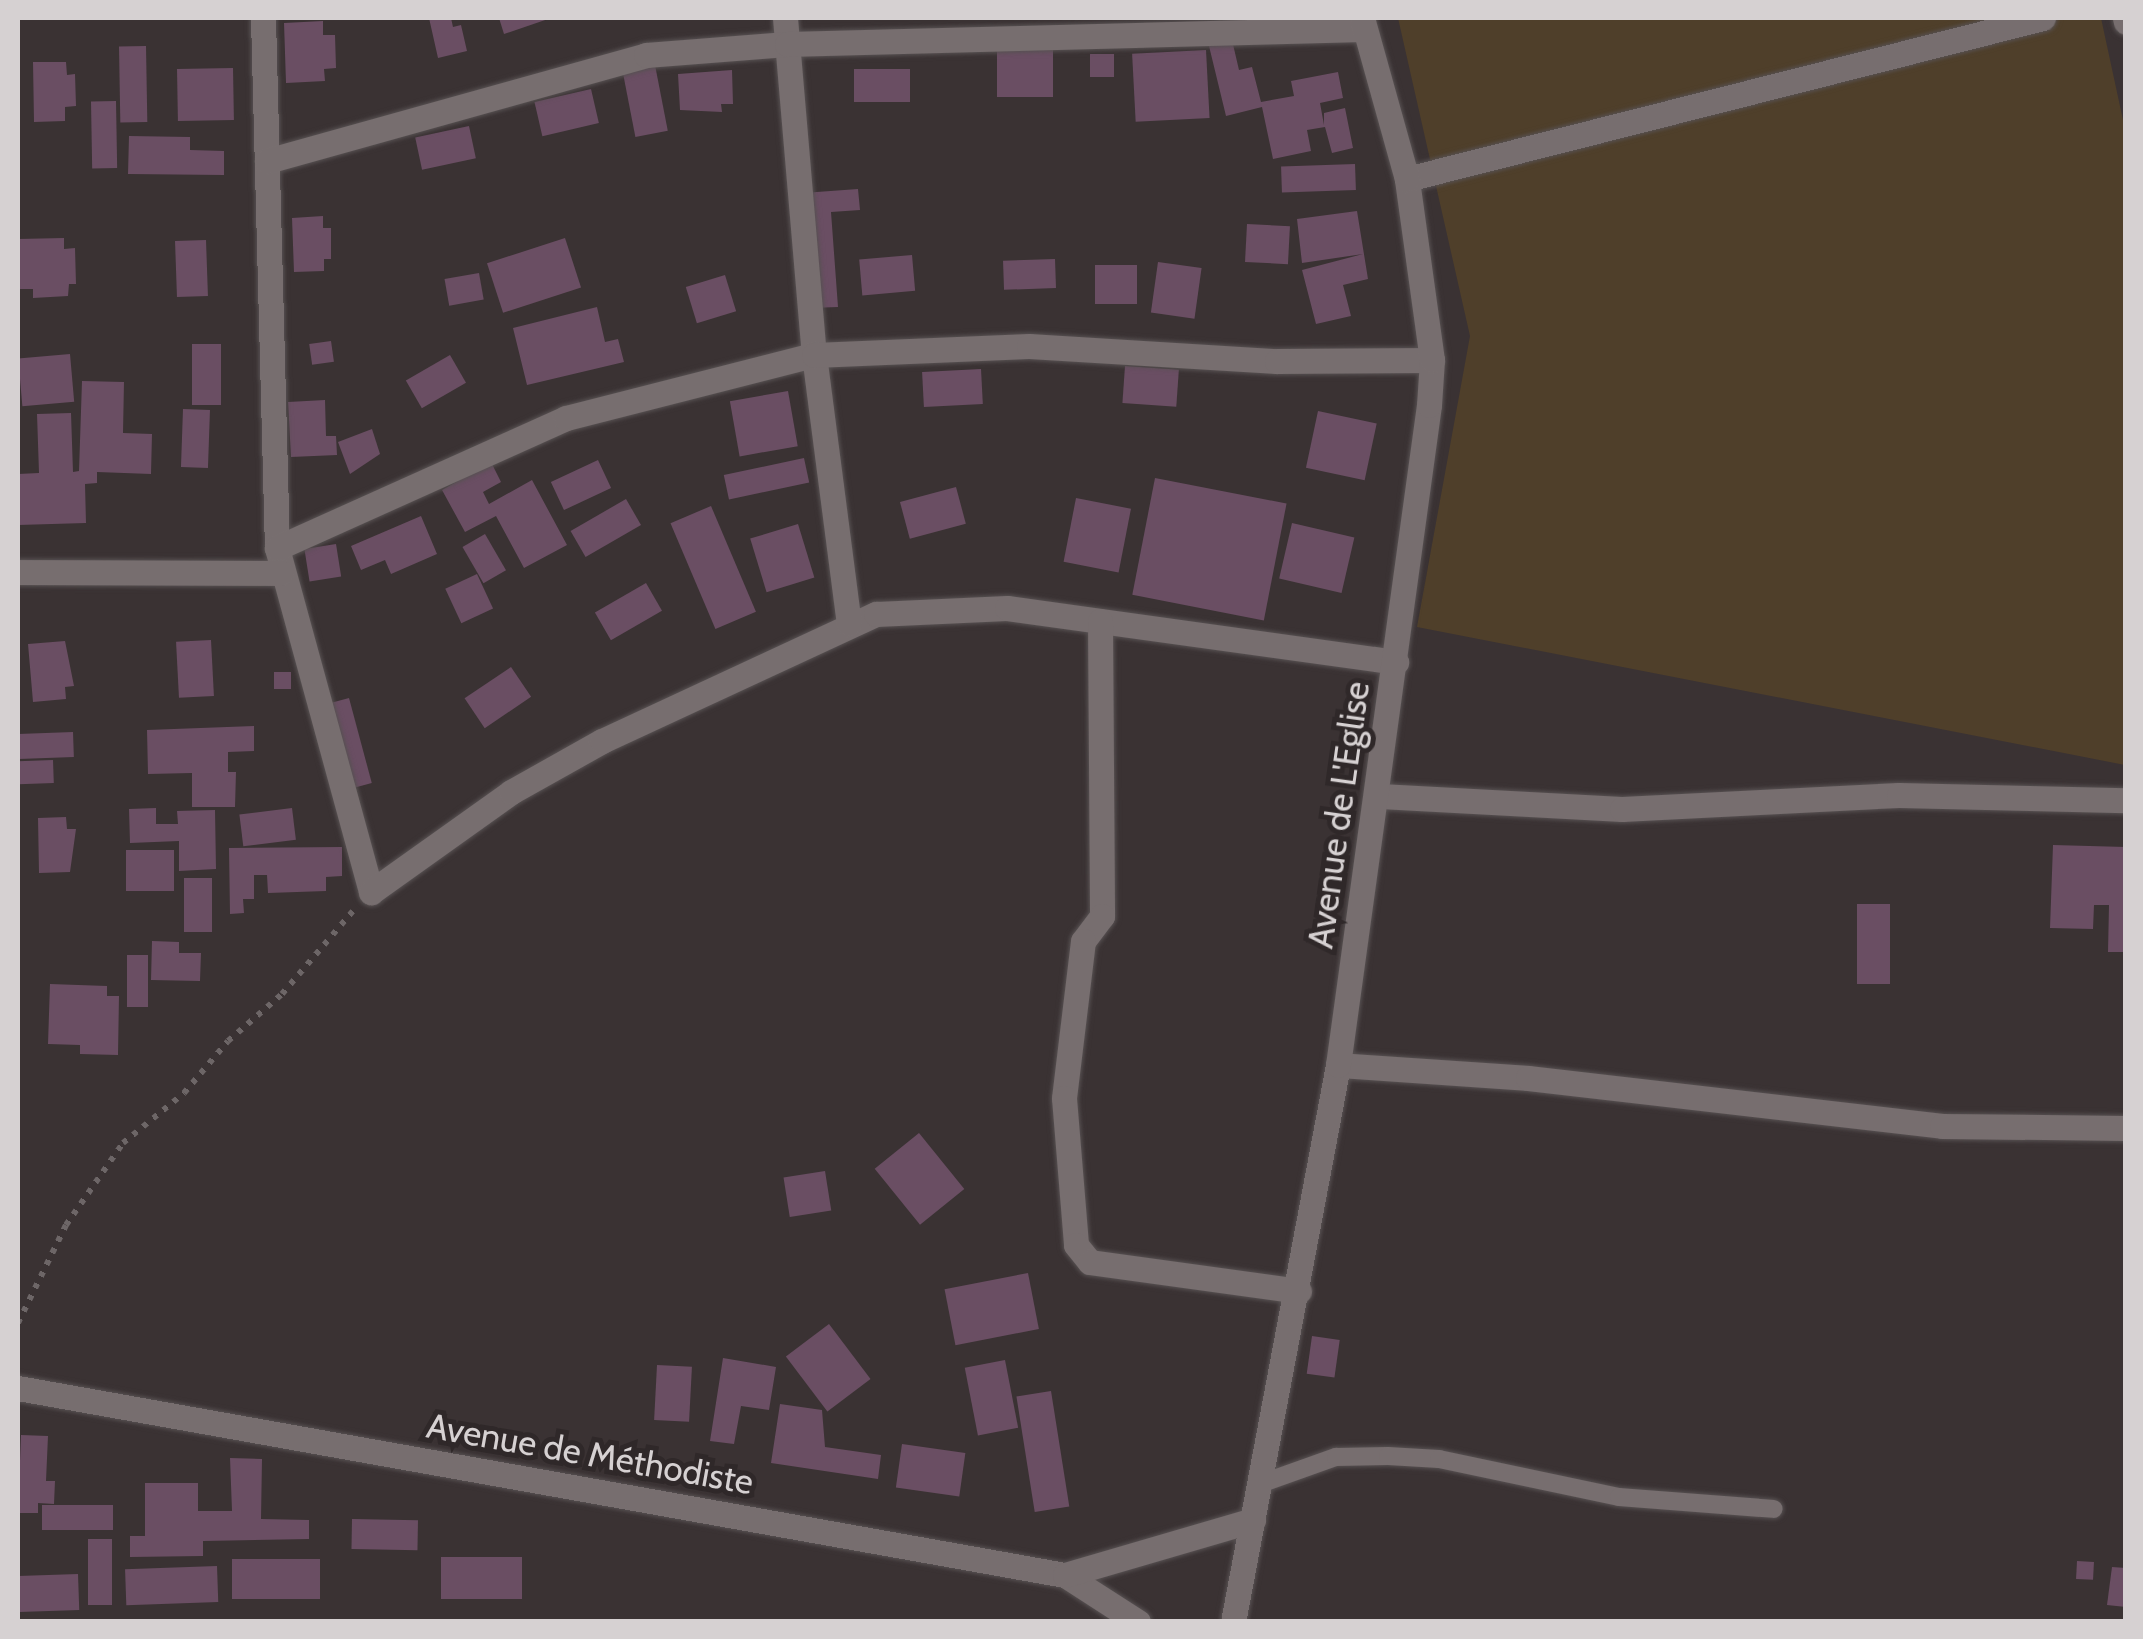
<!DOCTYPE html>
<meta charset="utf-8">
<style>
body{margin:0}
#map{position:relative;width:2143px;height:1639px;overflow:hidden;background:#3a3233;font-family:Cabin,sans-serif}
div>[style]{position:absolute}
[style*='--x']{left:calc(var(--x)*1px);top:calc(var(--y)*1px);width:calc(var(--w)*1px);rotate:calc(var(--a)*1deg)}
.green>*{inset:0;background:#4f3f2a}
.building>*{inset:0;background:#6a4e63;transform-origin:0 0}
.path>*{height:6px;margin-top:-3px;transform-origin:0;background:repeating-linear-gradient(90deg,#6d6667 0 5px,transparent 0 13px)}
.roads{filter:drop-shadow(0 0 2px #575152) drop-shadow(0 0 2px #575152)}
.service>*{height:18px;margin:-9px;padding:0 9px;transform-origin:9px;border-radius:9px;background:#776e6f}
.minor>*{height:25px;margin:-12.5px;padding:0 12.5px;transform-origin:12.5px;border-radius:12.5px;background:#776e6f}
.tertiary>*{height:25px;margin:-12.5px;padding:0 12.5px;transform-origin:12.5px;border-radius:12.5px;background:#776e6f}
span{translate:-50% -50%;white-space:nowrap;text-align:center;line-height:1.15;-webkit-text-stroke:10px #2f2829;paint-order:stroke}
.street-label{font-size:35px;color:#d6d1d2}
.frame{position:absolute;inset:0;border:20px solid #d6d1d2;pointer-events:none}
</style>
<div id="map">
<div class="green">
<div style="clip-path:polygon(1398px 18px,2101px 18px,2126px 134px,2125px 765px,1417px 627px,1470px 336px)"></div>
</div>
<div class="building">
<div style="clip-path:polygon(429px 18px,451px 18px,453px 27px,461px 25px,467px 51px,438px 58px)"></div>
<div style="clip-path:polygon(499px 18px,551px 18px,504px 34px)"></div>
<div style="clip-path:polygon(323px 21px,323px 35px,335px 35px,336px 68px,324px 69px,325px 81px,286px 83px,284px 23px)"></div>
<div style="clip-path:polygon(1232px 40px,1239px 70px,1252px 67px,1261px 102px,1294px 96px,1291px 81px,1338px 72px,1343px 98px,1320px 103px,1324px 125px,1324px 113px,1345px 108px,1353px 148px,1332px 153px,1325px 127px,1307px 130px,1311px 151px,1273px 159px,1262px 107px,1226px 116px,1209px 46px)"></div>
<div style="left:146px;top:46px;width:76px;height:27px;rotate:89deg"></div>
<div style="left:997px;top:46px;width:56px;height:51px"></div>
<div style="left:1206px;top:50px;width:68px;height:74px;rotate:87deg"></div>
<div style="left:1114px;top:54px;width:23px;height:24px;rotate:90deg"></div>
<div style="clip-path:polygon(33px 62px,66px 62px,67px 75px,75px 74px,76px 106px,65px 107px,65px 121px,34px 122px)"></div>
<div style="left:655px;top:65px;width:67px;height:33px;rotate:79deg"></div>
<div style="left:233px;top:68px;width:52px;height:56px;rotate:89deg"></div>
<div style="left:910px;top:69px;width:33px;height:56px;rotate:90deg"></div>
<div style="clip-path:polygon(732px 70px,733px 104px,721px 104px,722px 112px,680px 110px,678px 74px)"></div>
<div style="left:591px;top:89px;width:35px;height:58px;rotate:77deg"></div>
<div style="left:116px;top:101px;width:67px;height:25px;rotate:89deg"></div>
<div style="left:469px;top:126px;width:33px;height:55px;rotate:78deg"></div>
<div style="clip-path:polygon(129px 136px,190px 137px,190px 150px,224px 151px,224px 175px,128px 174px)"></div>
<div style="left:1355px;top:164px;width:26px;height:74px;rotate:88deg"></div>
<div style="clip-path:polygon(858px 189px,860px 210px,831px 212px,838px 307px,811px 308px,803px 193px)"></div>
<div style="clip-path:polygon(1357px 211px,1368px 279px,1343px 285px,1351px 316px,1316px 324px,1302px 270px,1363px 254px,1302px 263px,1297px 219px)"></div>
<div style="clip-path:polygon(323px 216px,323px 228px,331px 228px,331px 259px,324px 259px,324px 271px,294px 272px,292px 218px)"></div>
<div style="left:1247px;top:224px;width:43px;height:38px;rotate:3deg"></div>
<div style="clip-path:polygon(64px 238px,64px 249px,75px 248px,76px 284px,69px 284px,68px 296px,33px 298px,33px 289px,18px 289px,18px 239px)"></div>
<div style="left:565px;top:238px;width:52px;height:82px;rotate:72deg"></div>
<div style="left:206px;top:240px;width:56px;height:31px;rotate:88deg"></div>
<div style="left:912px;top:255px;width:36px;height:53px;rotate:85deg"></div>
<div style="left:1055px;top:259px;width:29px;height:52px;rotate:88deg"></div>
<div style="left:1158px;top:262px;width:44px;height:51px;rotate:8deg"></div>
<div style="left:1137px;top:265px;width:39px;height:42px;rotate:90deg"></div>
<div style="left:479px;top:273px;width:27px;height:35px;rotate:80deg"></div>
<div style="left:725px;top:275px;width:38px;height:41px;rotate:73deg"></div>
<div style="clip-path:polygon(597px 307px,605px 342px,618px 339px,624px 362px,527px 385px,513px 328px)"></div>
<div style="left:331px;top:341px;width:21px;height:22px;rotate:82deg"></div>
<div style="left:192px;top:344px;width:29px;height:61px"></div>
<div style="left:70px;top:354px;width:48px;height:52px;rotate:85deg"></div>
<div style="left:450px;top:355px;width:32px;height:51px;rotate:60deg"></div>
<div style="left:1125px;top:366px;width:54px;height:37px;rotate:4deg"></div>
<div style="left:981px;top:369px;width:35px;height:59px;rotate:87deg"></div>
<div style="clip-path:polygon(82px 381px,124px 382px,123px 433px,152px 434px,151px 474px,97px 472px,97px 483px,85px 484px,86px 523px,18px 525px,18px 474px,39px 473px,37px 414px,71px 413px,73px 472px,79px 471px)"></div>
<div style="left:788px;top:391px;width:56px;height:59px;rotate:80deg"></div>
<div style="clip-path:polygon(325px 400px,326px 436px,336px 436px,337px 455px,291px 457px,288px 402px)"></div>
<div style="left:183px;top:409px;width:27px;height:58px;rotate:2deg"></div>
<div style="left:1318px;top:411px;width:60px;height:58px;rotate:12deg"></div>
<div style="clip-path:polygon(372px 429px,380px 454px,350px 474px,338px 442px)"></div>
<div style="left:804px;top:458px;width:25px;height:82px;rotate:78deg"></div>
<div style="left:598px;top:460px;width:31px;height:52px;rotate:65deg"></div>
<div style="clip-path:polygon(491px 462px,501px 482px,483px 492px,489px 504px,532px 480px,567px 545px,524px 568px,496px 516px,465px 532px,442px 490px)"></div>
<div style="left:1155px;top:478px;width:134px;height:119px;rotate:11deg"></div>
<div style="left:956px;top:487px;width:38px;height:58px;rotate:75deg"></div>
<div style="left:1076px;top:498px;width:56px;height:65px;rotate:11deg"></div>
<div style="left:626px;top:499px;width:30px;height:64px;rotate:60deg"></div>
<div style="left:711px;top:506px;width:115px;height:44px;rotate:67deg"></div>
<div style="clip-path:polygon(421px 516px,437px 554px,391px 574px,385px 560px,361px 570px,351px 546px)"></div>
<div style="left:1292px;top:523px;width:64px;height:57px;rotate:13deg"></div>
<div style="left:798px;top:524px;width:56px;height:50px;rotate:73deg"></div>
<div style="left:485px;top:534px;width:42px;height:26px;rotate:60deg"></div>
<div style="left:336px;top:544px;width:33px;height:32px;rotate:81deg"></div>
<div style="left:477px;top:574px;width:38px;height:35px;rotate:65deg"></div>
<div style="left:646px;top:583px;width:32px;height:59px;rotate:60deg"></div>
<div style="left:211px;top:640px;width:56px;height:35px;rotate:87deg"></div>
<div style="clip-path:polygon(65px 641px,74px 686px,65px 687px,66px 699px,33px 702px,28px 644px)"></div>
<div style="left:511px;top:667px;width:36px;height:56px;rotate:56deg"></div>
<div style="left:291px;top:672px;width:17px;height:17px;rotate:90deg"></div>
<div style="left:349px;top:698px;width:88px;height:22px;rotate:75deg"></div>
<div style="clip-path:polygon(254px 726px,254px 751px,228px 752px,228px 772px,236px 772px,235px 807px,192px 807px,192px 773px,148px 774px,147px 730px)"></div>
<div style="left:73px;top:732px;width:25px;height:55px;rotate:88deg"></div>
<div style="left:53px;top:760px;width:23px;height:35px;rotate:88deg"></div>
<div style="clip-path:polygon(156px 808px,156px 824px,178px 824px,177px 811px,215px 810px,216px 869px,179px 871px,179px 841px,130px 843px,129px 809px)"></div>
<div style="left:292px;top:808px;width:32px;height:53px;rotate:83deg"></div>
<div style="clip-path:polygon(66px 817px,67px 829px,76px 829px,70px 872px,39px 873px,38px 818px)"></div>
<div style="clip-path:polygon(2053px 845px,2126px 847px,2126px 952px,2108px 952px,2109px 905px,2094px 905px,2093px 929px,2050px 928px)"></div>
<div style="clip-path:polygon(342px 847px,342px 876px,326px 877px,326px 891px,268px 893px,267px 875px,254px 875px,254px 899px,243px 899px,244px 913px,230px 914px,229px 848px)"></div>
<div style="left:126px;top:850px;width:48px;height:41px"></div>
<div style="left:212px;top:878px;width:54px;height:28px;rotate:90deg"></div>
<div style="left:1857px;top:904px;width:33px;height:80px"></div>
<div style="clip-path:polygon(152px 941px,179px 942px,179px 953px,201px 953px,200px 981px,151px 980px)"></div>
<div style="left:127px;top:955px;width:21px;height:52px"></div>
<div style="clip-path:polygon(50px 984px,107px 986px,107px 996px,119px 996px,118px 1055px,80px 1054px,80px 1045px,48px 1044px)"></div>
<div style="left:919px;top:1133px;width:72px;height:57px;rotate:51deg"></div>
<div style="left:825px;top:1171px;width:40px;height:42px;rotate:81deg"></div>
<div style="left:1028px;top:1273px;width:57px;height:85px;rotate:79deg"></div>
<div style="left:829px;top:1324px;width:69px;height:54px;rotate:53deg"></div>
<div style="left:1312px;top:1336px;width:28px;height:38px;rotate:8deg"></div>
<div style="clip-path:polygon(723px 1358px,776px 1367px,769px 1410px,741px 1406px,734px 1444px,710px 1441px)"></div>
<div style="left:1005px;top:1360px;width:69px;height:41px;rotate:79deg"></div>
<div style="left:657px;top:1365px;width:35px;height:55px;rotate:3deg"></div>
<div style="left:1051px;top:1391px;width:117px;height:35px;rotate:81deg"></div>
<div style="clip-path:polygon(780px 1404px,822px 1410px,825px 1447px,881px 1455px,878px 1479px,771px 1463px)"></div>
<div style="clip-path:polygon(21px 1435px,48px 1436px,46px 1481px,55px 1481px,54px 1504px,38px 1503px,38px 1513px,18px 1513px)"></div>
<div style="left:902px;top:1444px;width:64px;height:44px;rotate:8deg"></div>
<div style="clip-path:polygon(230px 1458px,262px 1459px,261px 1519px,309px 1520px,309px 1539px,203px 1541px,203px 1556px,130px 1557px,130px 1536px,145px 1536px,145px 1483px,198px 1483px,198px 1511px,232px 1511px)"></div>
<div style="left:42px;top:1505px;width:71px;height:25px"></div>
<div style="left:352px;top:1519px;width:66px;height:30px;rotate:1deg"></div>
<div style="left:88px;top:1539px;width:24px;height:66px"></div>
<div style="left:441px;top:1557px;width:81px;height:42px"></div>
<div style="left:232px;top:1559px;width:88px;height:40px"></div>
<div style="left:2077px;top:1561px;width:17px;height:18px;rotate:3deg"></div>
<div style="left:217px;top:1566px;width:36px;height:92px;rotate:88deg"></div>
<div style="clip-path:polygon(2112px 1567px,2126px 1568px,2126px 1607px,2107px 1605px)"></div>
<div style="left:78px;top:1574px;width:36px;height:60px;rotate:88deg"></div>
</div>
<div class="path">
<div style="--x:18;--y:1323;--w:109;--a:-63.9"></div>
<div style="--x:66;--y:1225;--w:100;--a:-55.2"></div>
<div style="--x:123;--y:1143;--w:79;--a:-39.3"></div>
<div style="--x:184;--y:1093;--w:68;--a:-49.8"></div>
<div style="--x:228;--y:1041;--w:72;--a:-41"></div>
<div style="--x:282;--y:994;--w:109;--a:-49.5"></div>
</div>
<div class="roads">
<div class="service">
<div style="--x:1260;--y:1484;--w:81;--a:-19.6"></div>
<div style="--x:1336;--y:1457;--w:52;--a:-1.1"></div>
<div style="--x:1388;--y:1456;--w:51;--a:3.4"></div>
<div style="--x:1439;--y:1459;--w:184;--a:11.9"></div>
<div style="--x:1619;--y:1497;--w:155;--a:4.4"></div>
</div>
<div class="minor">
<div style="--x:263;--y:18;--w:530;--a:88.49"></div>
<div style="--x:277;--y:548;--w:357;--a:74.7"></div>
<div style="--x:371;--y:892;--w:172;--a:-35.5"></div>
<div style="--x:511;--y:792;--w:104;--a:-29.3"></div>
<div style="--x:602;--y:741;--w:302;--a:-24.9"></div>
<div style="--x:876;--y:614;--w:131;--a:-2.6"></div>
<div style="--x:1007;--y:608;--w:393;--a:7.9"></div>
<div style="--x:785;--y:18;--w:338;--a:85.1"></div>
<div style="--x:814;--y:355;--w:271;--a:82.6"></div>
<div style="--x:267;--y:161;--w:394;--a:-15.6"></div>
<div style="--x:646;--y:55;--w:141;--a:-4.5"></div>
<div style="--x:787;--y:44;--w:577;--a:-1.49"></div>
<div style="--x:1407;--y:179;--w:656;--a:-14.21"></div>
<div style="--x:277;--y:548;--w:317;--a:-24.2"></div>
<div style="--x:566;--y:418;--w:256;--a:-14.3"></div>
<div style="--x:814;--y:355;--w:215;--a:-2.4"></div>
<div style="--x:1029;--y:346;--w:248;--a:3.5"></div>
<div style="--x:1277;--y:361;--w:155;--a:-0.4"></div>
<div style="--x:18;--y:572;--w:263;--a:0.2"></div>
<div style="--x:1100;--y:621;--w:295;--a:89.6"></div>
<div style="--x:1102;--y:916;--w:31;--a:127"></div>
<div style="--x:1083;--y:941;--w:158;--a:96.9"></div>
<div style="--x:1064;--y:1098;--w:147;--a:85.3"></div>
<div style="--x:1076;--y:1245;--w:22;--a:51"></div>
<div style="--x:1090;--y:1262;--w:211;--a:7.9"></div>
<div style="--x:1380;--y:796;--w:242;--a:3.1"></div>
<div style="--x:1622;--y:809;--w:277;--a:-2.9"></div>
<div style="--x:1899;--y:795;--w:227;--a:1.3"></div>
<div style="--x:1338;--y:1065;--w:190;--a:3.9"></div>
<div style="--x:1528;--y:1078;--w:417;--a:6.6"></div>
<div style="--x:1942;--y:1126;--w:184;--a:0.6"></div>
<div style="--x:18;--y:1388;--w:1064;--a:10.13"></div>
<div style="--x:1065;--y:1575;--w:87;--a:32.8"></div>
<div style="--x:1065;--y:1575;--w:196;--a:-16.3"></div>
<div style="--x:1233;--y:1622;--w:567;--a:-79.32"></div>
<div style="--x:1338;--y:1065;--w:666;--a:-82.15"></div>
<div style="--x:1429;--y:405;--w:45;--a:-86.2"></div>
<div style="--x:1432;--y:360;--w:183;--a:-97.9"></div>
<div style="--x:1407;--y:179;--w:167;--a:-105.6"></div>
</div>
<div class="tertiary">
<div style="--x:2125;--y:18;--w:4;--a:76"></div>
</div>
</div>
<div class="street-label">
<span style="left:1339px;top:815px;rotate:-82deg">Avenue de L'Eglise</span>
<span style="left:590px;top:1454px;rotate:10deg">Avenue de Méthodiste</span>
</div>
<div class="frame"></div>
</div>
